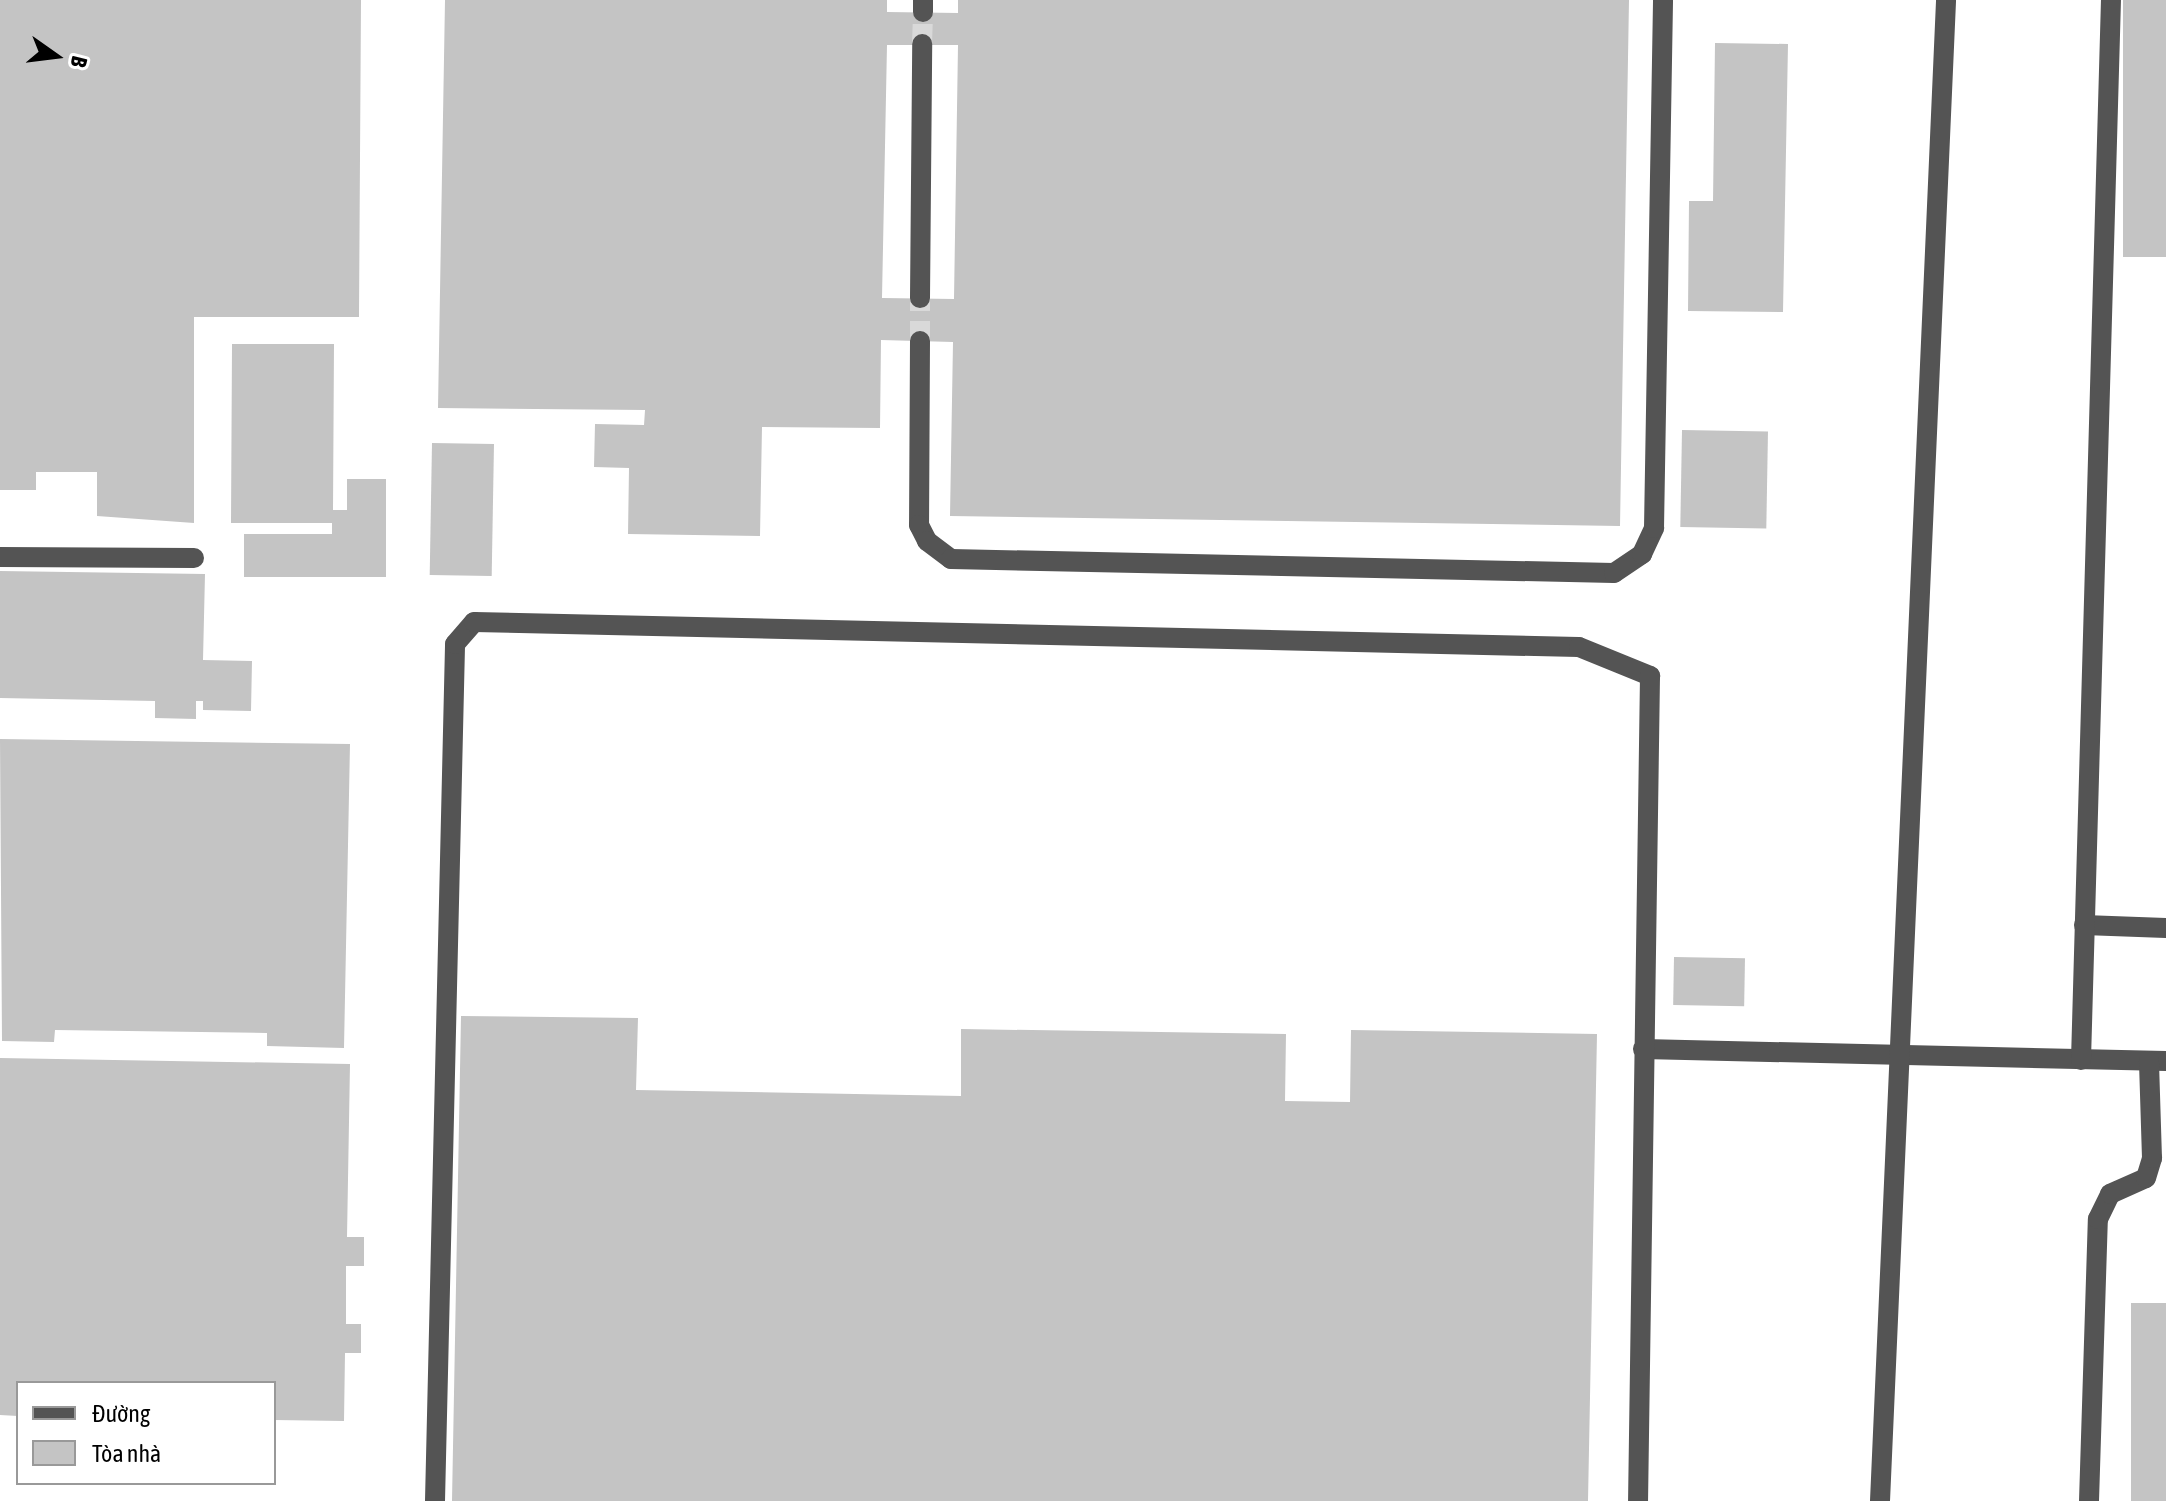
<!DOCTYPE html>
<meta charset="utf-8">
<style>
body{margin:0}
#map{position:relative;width:2166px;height:1501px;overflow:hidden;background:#fff;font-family:"Asap Condensed",sans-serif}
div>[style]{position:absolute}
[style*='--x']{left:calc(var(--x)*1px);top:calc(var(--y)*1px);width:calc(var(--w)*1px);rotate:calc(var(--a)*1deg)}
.building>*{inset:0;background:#c4c4c4;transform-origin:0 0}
.minor-tunnel>*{height:20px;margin-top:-10px;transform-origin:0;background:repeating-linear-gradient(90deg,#d9d9d9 0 20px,transparent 0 30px)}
.minor>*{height:20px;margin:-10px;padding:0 10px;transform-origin:10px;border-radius:10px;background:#545454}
span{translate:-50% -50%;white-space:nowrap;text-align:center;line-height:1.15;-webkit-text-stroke:7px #fff;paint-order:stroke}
.legend{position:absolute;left:16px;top:1381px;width:260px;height:104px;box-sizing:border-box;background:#fff;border:2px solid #999;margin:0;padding:10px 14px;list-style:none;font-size:24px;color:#000}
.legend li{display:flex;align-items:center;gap:16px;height:40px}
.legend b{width:40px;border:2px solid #999}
.north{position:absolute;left:16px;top:16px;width:80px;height:80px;-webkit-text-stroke:6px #fff;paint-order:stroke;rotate:104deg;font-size:22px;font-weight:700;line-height:32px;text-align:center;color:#000}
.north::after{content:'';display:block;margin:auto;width:28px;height:36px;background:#000;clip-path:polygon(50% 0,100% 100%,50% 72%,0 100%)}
</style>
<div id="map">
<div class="building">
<div style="clip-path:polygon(0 0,361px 0,359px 317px,194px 317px,194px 523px,97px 516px,97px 472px,36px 472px,36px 490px,0 490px)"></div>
<div style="clip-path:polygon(evenodd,445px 0,887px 0,887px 12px,958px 13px,958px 0,1629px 0,1620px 526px,950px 516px,953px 342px,881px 340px,880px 428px,762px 427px,760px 536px,628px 534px,629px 468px,594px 467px,595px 424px,644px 425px,645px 410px,438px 408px,445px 0,887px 45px,958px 45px,954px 299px,882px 298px,887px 45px)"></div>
<div style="left:2123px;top:0;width:43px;height:257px"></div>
<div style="clip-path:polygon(1715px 43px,1788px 44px,1783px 312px,1688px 311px,1689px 201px,1713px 201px)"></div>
<div style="clip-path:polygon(232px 344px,334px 344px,333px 510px,347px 510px,347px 479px,386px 479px,386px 577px,244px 577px,244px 534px,332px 534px,332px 523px,231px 523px)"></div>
<div style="left:1682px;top:430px;width:86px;height:97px;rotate:1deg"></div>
<div style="left:432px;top:443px;width:62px;height:132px;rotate:1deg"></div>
<div style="clip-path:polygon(0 571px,205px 574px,203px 660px,252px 661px,251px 711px,203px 710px,203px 701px,196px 701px,196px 719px,155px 718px,155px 701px,0 698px)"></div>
<div style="clip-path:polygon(0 739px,350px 744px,344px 1048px,267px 1046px,267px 1033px,55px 1030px,54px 1042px,2px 1041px)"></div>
<div style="left:1674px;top:957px;width:71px;height:48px;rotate:1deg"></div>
<div style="clip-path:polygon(461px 1016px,638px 1018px,636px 1090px,961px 1096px,961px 1029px,1286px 1034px,1285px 1101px,1350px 1102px,1351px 1030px,1597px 1034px,1588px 1501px,452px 1501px)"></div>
<div style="clip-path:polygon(0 1058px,350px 1064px,347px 1237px,364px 1237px,364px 1266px,346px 1266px,346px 1324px,361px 1324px,361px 1353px,345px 1353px,344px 1421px,274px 1420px,274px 1383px,18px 1383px,18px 1416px,0 1415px)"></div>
<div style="left:2131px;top:1303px;width:35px;height:198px"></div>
</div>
<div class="minor-tunnel">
<div style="--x:922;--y:44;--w:32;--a:-88"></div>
<div style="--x:920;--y:341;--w:43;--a:-90"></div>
</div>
<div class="minor">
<div style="--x:923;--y:0;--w:12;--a:90"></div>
<div style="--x:920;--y:298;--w:254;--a:-89.5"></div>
<div style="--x:920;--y:341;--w:184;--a:90.3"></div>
<div style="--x:919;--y:525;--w:18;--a:63"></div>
<div style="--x:927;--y:541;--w:30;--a:37"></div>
<div style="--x:951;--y:559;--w:663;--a:1.21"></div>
<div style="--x:1614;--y:573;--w:34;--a:-34"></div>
<div style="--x:1642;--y:554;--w:29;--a:-65"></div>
<div style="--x:1654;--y:528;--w:528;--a:-89.02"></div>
<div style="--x:0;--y:557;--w:194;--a:0.3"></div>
<div style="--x:2084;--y:925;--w:82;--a:2.1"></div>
<div style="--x:1643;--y:1049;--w:523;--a:1.31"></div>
<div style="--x:2081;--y:1060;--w:1060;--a:-88.38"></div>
<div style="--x:435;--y:1501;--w:857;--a:-88.66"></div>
<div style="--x:455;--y:644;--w:29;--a:-49"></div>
<div style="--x:474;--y:622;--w:1105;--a:1.3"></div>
<div style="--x:1579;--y:647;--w:77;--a:22.2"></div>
<div style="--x:1650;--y:676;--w:825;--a:90.83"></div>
<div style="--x:1880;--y:1501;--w:1502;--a:-87.48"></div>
<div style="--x:2089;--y:1501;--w:282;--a:-88.2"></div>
<div style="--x:2098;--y:1219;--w:28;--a:-64"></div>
<div style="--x:2110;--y:1194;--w:39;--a:-24"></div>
<div style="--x:2146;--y:1178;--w:21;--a:-73"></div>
<div style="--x:2152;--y:1158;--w:97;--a:-91.8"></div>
</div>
<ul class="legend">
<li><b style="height:10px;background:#545454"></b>Đường</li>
<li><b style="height:22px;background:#c4c4c4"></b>Tòa nhà</li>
</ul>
<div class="north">B</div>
</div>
